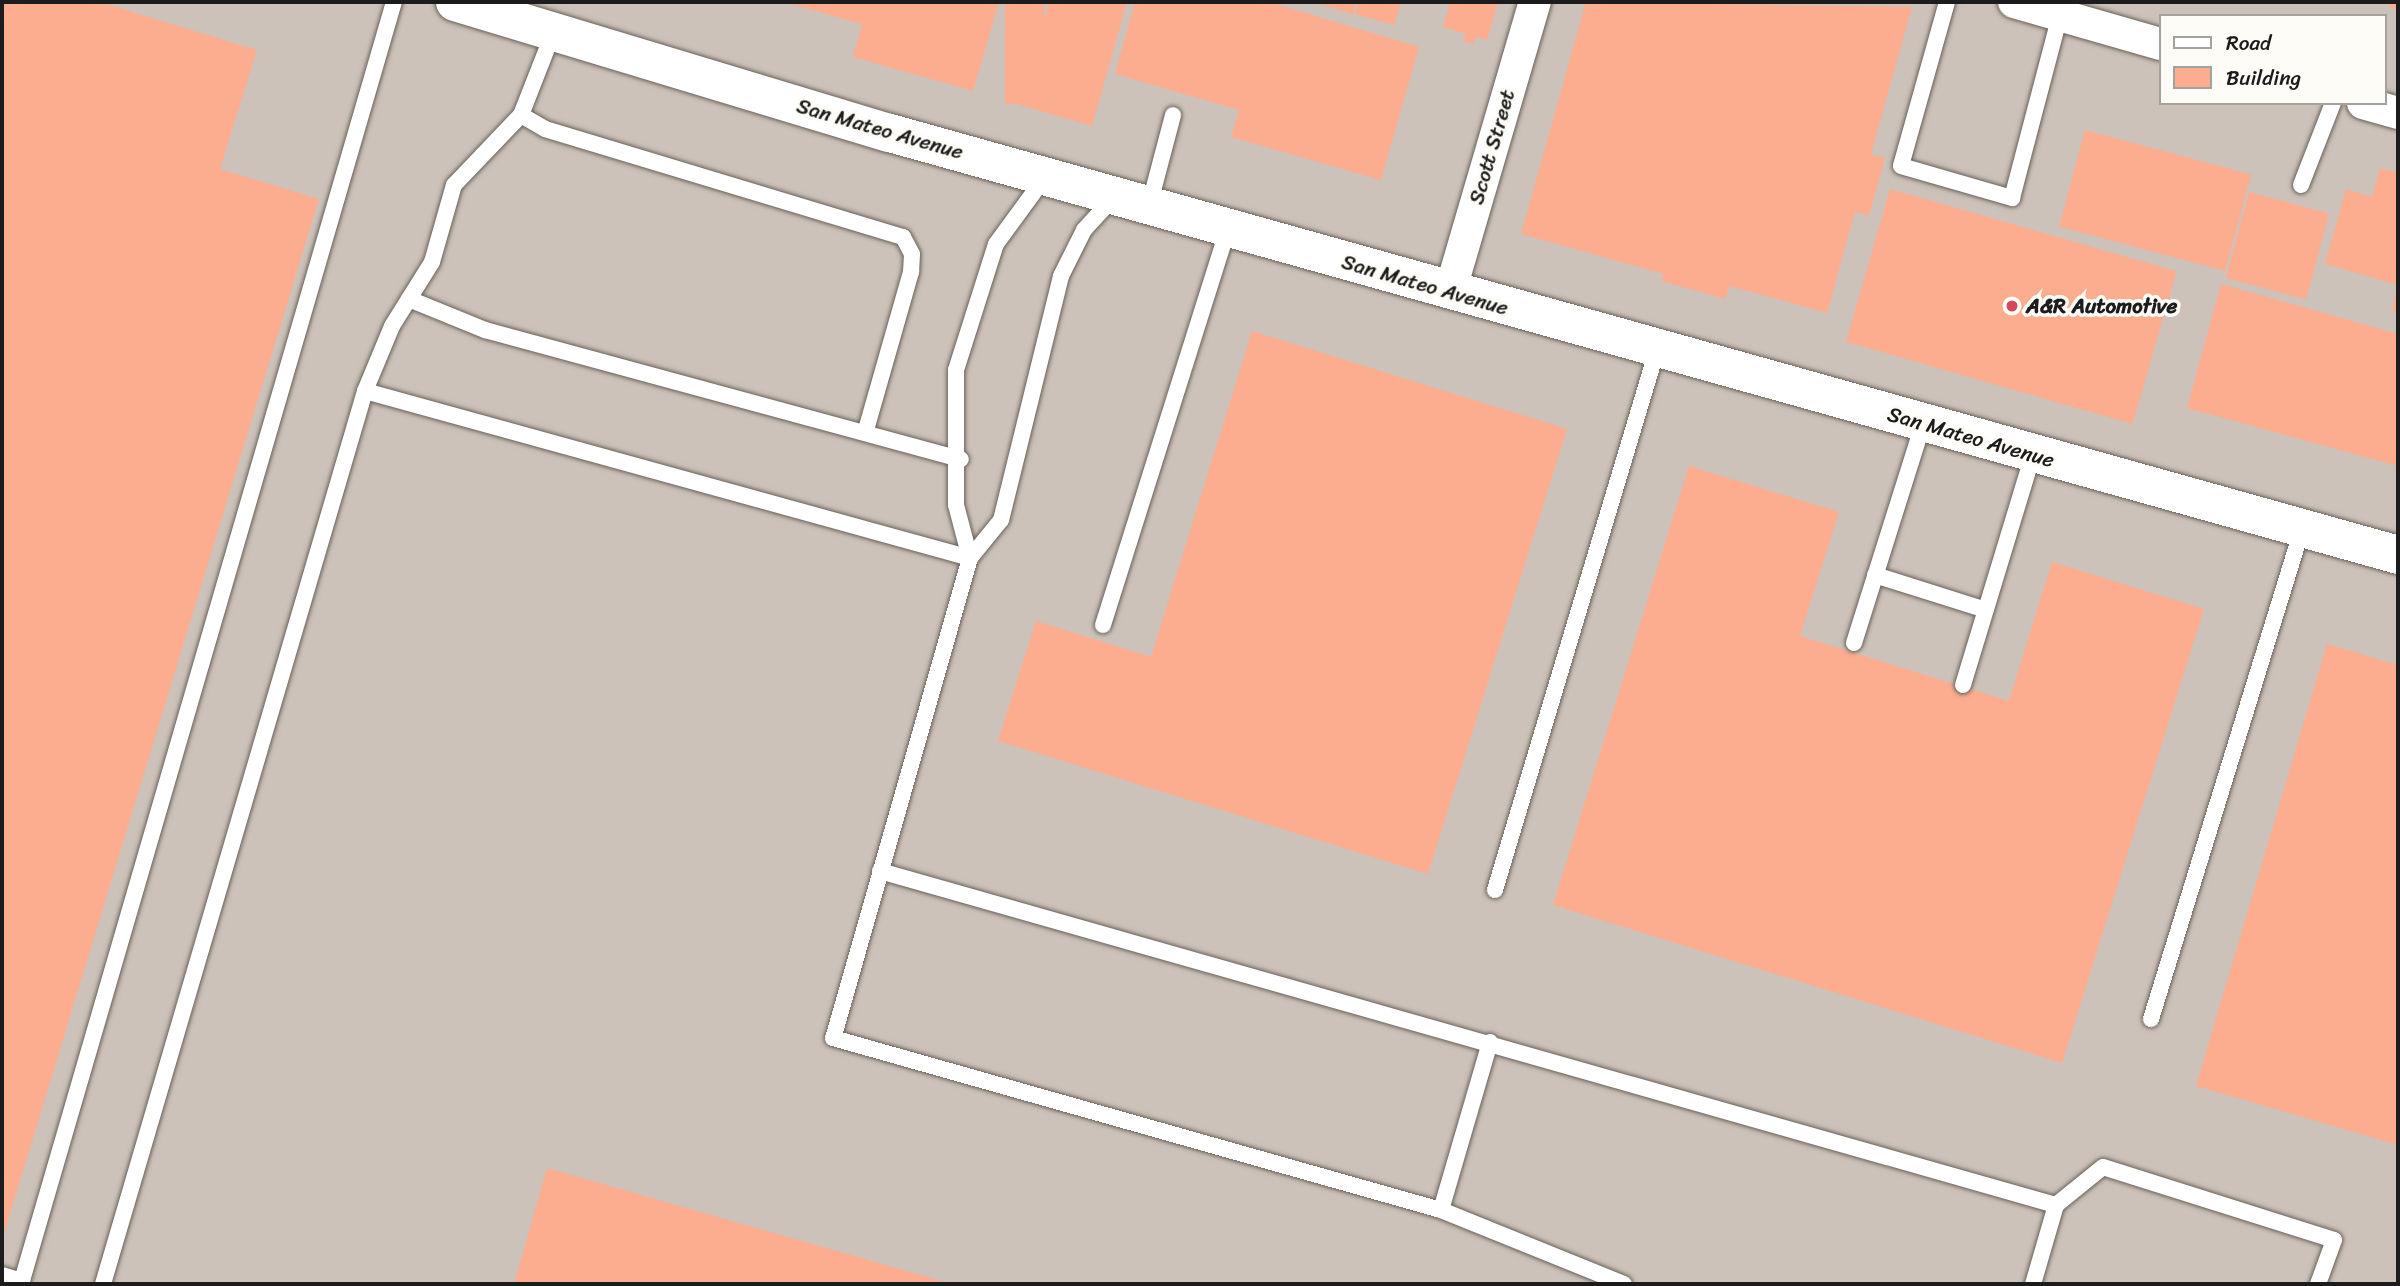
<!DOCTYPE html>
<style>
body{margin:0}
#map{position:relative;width:2400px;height:1286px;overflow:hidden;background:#f6e4cd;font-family:Sriracha,sans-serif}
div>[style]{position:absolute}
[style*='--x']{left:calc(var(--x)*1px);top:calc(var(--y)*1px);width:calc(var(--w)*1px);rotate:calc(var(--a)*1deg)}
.industrial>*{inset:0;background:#cdc2b9}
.building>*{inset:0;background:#fcad8f;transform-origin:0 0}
.roads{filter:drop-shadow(0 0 2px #68625a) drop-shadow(0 0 2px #68625a)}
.service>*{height:16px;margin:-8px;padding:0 8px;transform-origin:8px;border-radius:8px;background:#fff}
.minor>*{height:32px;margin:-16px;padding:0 16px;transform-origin:16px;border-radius:16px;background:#fff}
.secondary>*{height:38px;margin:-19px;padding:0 19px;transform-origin:19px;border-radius:19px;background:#fff}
.dots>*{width:19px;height:19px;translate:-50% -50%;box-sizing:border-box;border:4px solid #fdfcf7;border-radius:50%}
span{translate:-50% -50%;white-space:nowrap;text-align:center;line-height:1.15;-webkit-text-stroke:7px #fdfcf7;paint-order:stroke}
.street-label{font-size:21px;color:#1c1c1c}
.poi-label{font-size:21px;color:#1c1c1c;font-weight:700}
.left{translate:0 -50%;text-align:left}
.frame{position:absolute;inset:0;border:4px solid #1c1c1c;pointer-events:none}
.legend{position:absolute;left:2159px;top:14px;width:228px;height:91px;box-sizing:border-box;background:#fdfcf7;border:2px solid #a3a29f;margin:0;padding:9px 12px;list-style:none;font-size:21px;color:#1c1c1c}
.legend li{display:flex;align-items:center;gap:14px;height:35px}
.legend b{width:35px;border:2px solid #a3a29f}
</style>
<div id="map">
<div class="industrial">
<div style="clip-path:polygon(evenodd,2px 2px,2398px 2px,2398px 1284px,2px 1284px,2px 2px,2160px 16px,2384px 16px,2384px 103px,2160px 103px,2160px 16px)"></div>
</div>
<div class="building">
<div style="clip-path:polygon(2px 2px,100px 2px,257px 50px,220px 169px,319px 199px,2px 1240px)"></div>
<div style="clip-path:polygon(784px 2px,999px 2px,973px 91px,853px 57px,862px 24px)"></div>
<div style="left:1005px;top:2px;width:39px;height:102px"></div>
<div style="clip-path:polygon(1049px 2px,1127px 2px,1092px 126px,1020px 105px)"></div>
<div style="clip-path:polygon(1135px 2px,1269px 2px,1419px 47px,1381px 180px,1231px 137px,1239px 110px,1115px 74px)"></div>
<div style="clip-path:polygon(1313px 2px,1357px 2px,1353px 14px)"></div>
<div style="clip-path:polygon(1359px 2px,1401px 2px,1394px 25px,1355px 14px)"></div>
<div style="clip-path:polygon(1450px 2px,1498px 2px,1487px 40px,1475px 37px,1474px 44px,1463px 41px,1466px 34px,1443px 27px)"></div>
<div style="clip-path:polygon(1586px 2px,1912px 7px,1871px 154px,1885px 158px,1869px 216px,1855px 212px,1827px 313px,1730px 286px,1725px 299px,1661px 281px,1664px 274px,1521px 234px)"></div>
<div style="clip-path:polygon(2391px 2px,2398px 2px,2398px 9px,2389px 7px)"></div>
<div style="left:2085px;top:130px;width:172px;height:100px;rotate:15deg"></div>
<div style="clip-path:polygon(2380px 168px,2398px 173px,2398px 285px,2325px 264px,2346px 189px,2372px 197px)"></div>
<div style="left:1890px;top:189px;width:298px;height:159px;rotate:16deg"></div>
<div style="left:2249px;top:192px;width:83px;height:89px;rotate:15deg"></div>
<div style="clip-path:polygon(2221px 284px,2398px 334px,2398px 466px,2187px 408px)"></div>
<div style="clip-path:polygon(2397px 290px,2398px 290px,2398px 312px,2392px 310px)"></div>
<div style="clip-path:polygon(1252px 331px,1567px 429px,1428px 874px,998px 741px,1036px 621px,1151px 657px)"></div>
<div style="clip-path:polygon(1689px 466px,1839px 512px,1800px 636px,2009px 701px,2052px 562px,2204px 609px,2062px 1063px,1553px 905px)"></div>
<div style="clip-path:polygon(2327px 644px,2398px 665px,2398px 1145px,2196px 1086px)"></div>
<div style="clip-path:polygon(547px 1168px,952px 1284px,514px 1284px)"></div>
</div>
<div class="roads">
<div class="service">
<div style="--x:1947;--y:2;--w:170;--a:105.7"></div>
<div style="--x:1901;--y:166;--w:116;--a:16.1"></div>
<div style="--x:2012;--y:198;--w:189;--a:-75.3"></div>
<div style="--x:521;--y:115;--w:28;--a:30"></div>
<div style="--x:545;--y:129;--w:374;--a:16.8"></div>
<div style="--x:903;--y:237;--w:19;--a:62"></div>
<div style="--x:912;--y:254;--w:18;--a:93"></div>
<div style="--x:911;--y:272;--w:167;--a:105.9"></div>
<div style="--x:2301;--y:185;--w:88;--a:-68.7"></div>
<div style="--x:1115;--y:196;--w:46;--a:132.4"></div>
<div style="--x:1084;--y:230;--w:51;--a:116.6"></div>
<div style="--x:1061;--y:276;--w:251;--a:103.8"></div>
<div style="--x:1001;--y:520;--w:49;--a:129.2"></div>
<div style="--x:970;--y:558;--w:499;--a:105.9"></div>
<div style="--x:833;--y:1038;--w:632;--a:15.8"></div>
<div style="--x:1441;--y:1210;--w:197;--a:22"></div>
<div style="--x:1149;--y:206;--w:94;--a:-75.2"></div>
<div style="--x:409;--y:299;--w:82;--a:22.2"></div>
<div style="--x:485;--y:330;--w:493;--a:15.2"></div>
<div style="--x:365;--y:391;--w:628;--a:15.43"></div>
<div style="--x:970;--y:558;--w:55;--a:-104.8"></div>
<div style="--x:956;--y:505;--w:135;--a:-90"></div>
<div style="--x:956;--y:370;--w:132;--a:-72.4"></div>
<div style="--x:996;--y:244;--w:83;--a:-53.8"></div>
<div style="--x:1875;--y:575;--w:116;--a:17.5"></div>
<div style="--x:1103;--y:625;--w:416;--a:-72.5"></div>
<div style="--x:1854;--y:643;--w:230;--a:-72.5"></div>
<div style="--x:1963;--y:685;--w:241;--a:-73.1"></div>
<div style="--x:880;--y:871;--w:1223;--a:15.86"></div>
<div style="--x:2056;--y:1205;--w:82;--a:106.2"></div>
<div style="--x:1495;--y:890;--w:564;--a:-73.3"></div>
<div style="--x:2151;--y:1019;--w:513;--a:-72.87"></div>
<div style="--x:2056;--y:1205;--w:60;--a:-39"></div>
<div style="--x:2103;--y:1167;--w:242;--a:17.5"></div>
<div style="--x:2334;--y:1240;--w:47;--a:110"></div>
<div style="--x:1441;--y:1210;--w:175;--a:-73.7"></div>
<div style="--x:2;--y:1275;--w:21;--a:17"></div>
<div style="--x:21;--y:1284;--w:1335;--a:-73.78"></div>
<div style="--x:103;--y:1284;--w:931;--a:-73.65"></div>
<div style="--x:365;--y:391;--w:70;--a:-67.4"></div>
<div style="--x:392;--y:326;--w:75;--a:-58"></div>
<div style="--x:432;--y:262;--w:80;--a:-74.1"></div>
<div style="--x:454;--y:185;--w:97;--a:-46.3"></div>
<div style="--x:521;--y:115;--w:90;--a:-68.6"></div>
</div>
<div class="minor">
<div style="--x:2014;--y:2;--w:152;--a:16"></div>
<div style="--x:2363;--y:103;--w:36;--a:16"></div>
<div style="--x:1450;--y:292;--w:302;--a:-73.7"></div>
</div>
<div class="secondary">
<div style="--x:455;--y:2;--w:454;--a:16.8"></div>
<div style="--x:890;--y:133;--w:1566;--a:15.63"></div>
</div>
</div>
<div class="dots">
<div style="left:2012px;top:306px;background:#d1495b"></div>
</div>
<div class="street-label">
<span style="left:880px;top:129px;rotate:16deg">San Mateo Avenue</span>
<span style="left:1492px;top:147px;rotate:-74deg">Scott Street</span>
<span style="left:1425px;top:285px;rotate:16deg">San Mateo Avenue</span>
<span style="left:1971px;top:437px;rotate:16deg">San Mateo Avenue</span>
</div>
<div class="poi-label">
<span class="left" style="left:2026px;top:306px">A&amp;R Automotive</span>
</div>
<div class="frame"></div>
<ul class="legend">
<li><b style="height:9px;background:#fff"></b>Road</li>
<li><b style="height:19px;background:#fcad8f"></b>Building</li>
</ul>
</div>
